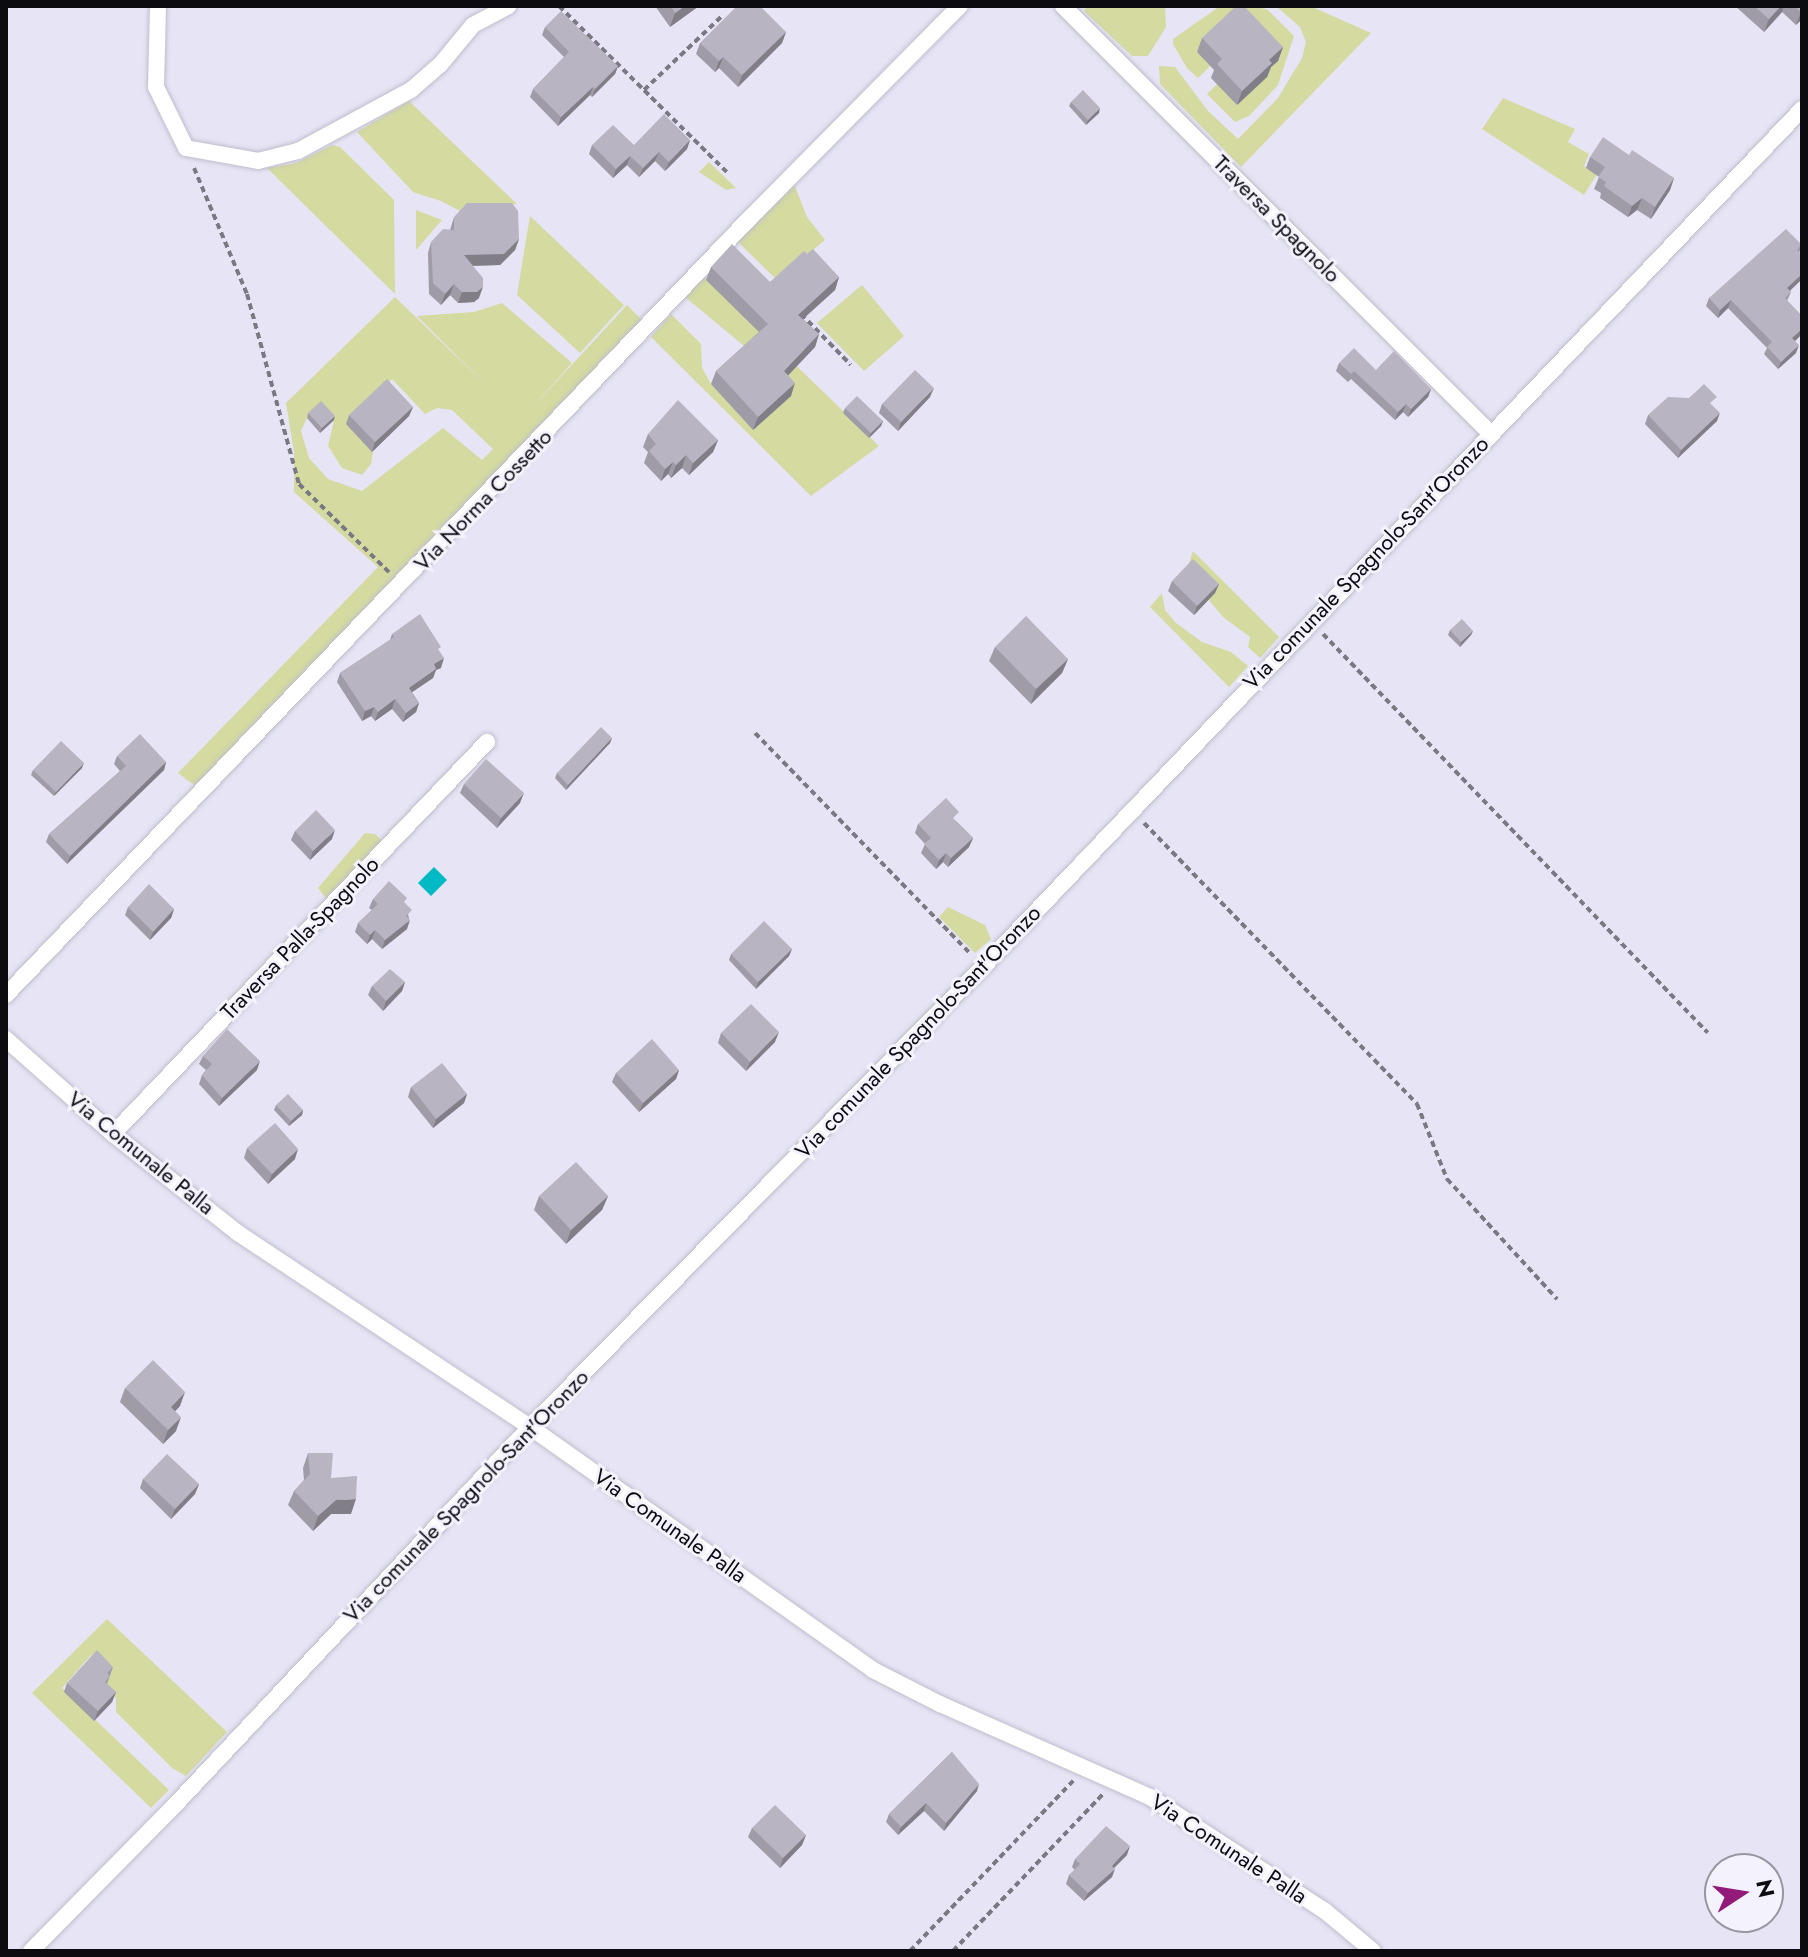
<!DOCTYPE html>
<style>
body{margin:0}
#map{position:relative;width:1808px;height:1957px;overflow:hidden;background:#e7e5f5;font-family:Jost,sans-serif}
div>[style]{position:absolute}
.green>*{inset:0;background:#d4daa0}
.water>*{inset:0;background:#02bac3}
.path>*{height:4px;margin-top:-2px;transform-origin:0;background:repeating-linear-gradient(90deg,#7a7983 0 6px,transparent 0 10px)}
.roads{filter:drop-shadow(0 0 2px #bfbdcc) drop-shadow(0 0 2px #bfbdcc)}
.minor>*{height:16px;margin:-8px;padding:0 8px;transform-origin:8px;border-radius:8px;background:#fff}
.wall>*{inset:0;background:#9f9ba7}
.shaded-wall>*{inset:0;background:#827e88}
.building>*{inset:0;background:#b9b4c2}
span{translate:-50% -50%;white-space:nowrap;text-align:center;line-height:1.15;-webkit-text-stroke:6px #f4f3fd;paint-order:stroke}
.street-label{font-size:22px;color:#0c0b10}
.frame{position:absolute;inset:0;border:8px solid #0c0b10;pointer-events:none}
.north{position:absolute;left:1704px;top:1853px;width:80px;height:80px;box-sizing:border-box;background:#f4f3fd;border:2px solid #97969e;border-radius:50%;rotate:78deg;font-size:22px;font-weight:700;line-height:32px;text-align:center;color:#0c0b10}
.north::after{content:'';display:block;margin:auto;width:28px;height:36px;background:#921b79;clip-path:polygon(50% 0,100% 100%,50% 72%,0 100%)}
</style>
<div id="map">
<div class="green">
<div style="clip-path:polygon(1087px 6px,1165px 6px,1166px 27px,1148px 56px,1132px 56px,1084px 11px)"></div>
<div style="clip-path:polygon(1220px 6px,1255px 6px,1268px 10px,1294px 36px,1278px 85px,1249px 116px,1235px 122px,1207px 94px,1217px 84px,1264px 74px,1277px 61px,1197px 51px,1210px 66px,1198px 78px,1187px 68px,1173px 44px,1173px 39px)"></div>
<div style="clip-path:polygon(1276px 6px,1310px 6px,1371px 33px,1241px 167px,1160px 84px,1159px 66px,1175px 67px,1208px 111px,1238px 139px,1278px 98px,1302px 58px,1306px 42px,1300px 27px)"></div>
<div style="clip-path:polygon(1503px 98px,1575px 129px,1568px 142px,1589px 154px,1584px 166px,1597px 174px,1584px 195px,1482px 129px)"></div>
<div style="clip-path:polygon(409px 101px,517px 204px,460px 211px,441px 201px,413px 192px,357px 132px)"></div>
<div style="clip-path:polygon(332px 145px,340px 147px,394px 200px,395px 294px,267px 168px,296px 163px)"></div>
<div style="clip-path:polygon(709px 162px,736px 188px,726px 190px,699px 172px)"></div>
<div style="clip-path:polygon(794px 184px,807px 217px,825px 240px,777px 280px,738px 242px)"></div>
<div style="clip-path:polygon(416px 210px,442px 220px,416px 250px)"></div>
<div style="clip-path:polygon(530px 216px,624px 305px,580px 353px,517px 295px)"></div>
<div style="clip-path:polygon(704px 276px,879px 446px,811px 496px,651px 337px,671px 314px,701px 344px,702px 368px,711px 384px,749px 350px,685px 297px)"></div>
<div style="clip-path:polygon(862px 285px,904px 336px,864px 371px,817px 323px)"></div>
<div style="clip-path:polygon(evenodd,395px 297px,486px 385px,417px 316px,474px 312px,502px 303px,572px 363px,530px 410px,627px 305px,644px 322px,198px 788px,178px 773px,378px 567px,294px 492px,294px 452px,286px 403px,395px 297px,392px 379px,425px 414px,437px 408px,452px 410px,493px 449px,482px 460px,443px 428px,362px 491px,328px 479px,309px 458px,301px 431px,307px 418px,319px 406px,334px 421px,328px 446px,342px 468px,362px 475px,371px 464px,383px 389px,392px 379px)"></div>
<div style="clip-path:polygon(1193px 551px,1279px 637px,1260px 658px,1248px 647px,1250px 637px,1223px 617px,1208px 599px,1188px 566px)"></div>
<div style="clip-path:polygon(1162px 593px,1165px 610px,1176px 623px,1202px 642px,1231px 652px,1248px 666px,1229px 687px,1150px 607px)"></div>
<div style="clip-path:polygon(365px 833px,375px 834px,384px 843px,328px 901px,318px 888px)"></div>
<div style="clip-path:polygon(948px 907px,985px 925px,991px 939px,975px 953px,939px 917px)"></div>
<div style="clip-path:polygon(107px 1619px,227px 1732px,186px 1776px,172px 1768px,116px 1712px,116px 1698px,101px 1683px,91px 1655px,62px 1688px,169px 1790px,151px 1808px,32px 1693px)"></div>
</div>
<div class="water">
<div style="clip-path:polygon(434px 867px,447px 880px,431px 896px,418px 883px)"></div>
</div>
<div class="path">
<div style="left:559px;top:6px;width:239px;rotate:44.7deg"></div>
<div style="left:644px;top:90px;width:109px;rotate:-43.5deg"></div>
<div style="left:194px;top:168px;width:137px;rotate:67.2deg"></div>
<div style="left:247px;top:294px;width:197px;rotate:74.7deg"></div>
<div style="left:299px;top:484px;width:126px;rotate:44.4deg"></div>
<div style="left:801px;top:314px;width:71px;rotate:45.6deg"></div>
<div style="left:1323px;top:634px;width:554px;rotate:46.02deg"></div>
<div style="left:755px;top:733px;width:308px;rotate:45.7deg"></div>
<div style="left:1144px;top:823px;width:392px;rotate:45.8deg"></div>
<div style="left:1417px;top:1104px;width:81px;rotate:68.2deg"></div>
<div style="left:1447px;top:1179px;width:163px;rotate:47.5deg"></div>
<div style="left:910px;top:1951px;width:236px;rotate:-46.2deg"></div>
<div style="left:953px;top:1951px;width:217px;rotate:-46.3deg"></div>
</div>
<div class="roads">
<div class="minor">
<div style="left:158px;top:6px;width:81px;rotate:91.4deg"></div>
<div style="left:156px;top:87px;width:68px;rotate:63.8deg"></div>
<div style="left:186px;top:148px;width:73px;rotate:10.2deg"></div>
<div style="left:258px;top:161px;width:41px;rotate:-14deg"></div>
<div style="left:298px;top:151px;width:128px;rotate:-28.4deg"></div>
<div style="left:411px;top:90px;width:38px;rotate:-41deg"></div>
<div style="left:440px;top:65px;width:52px;rotate:-50.5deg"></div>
<div style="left:473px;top:25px;width:40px;rotate:-28deg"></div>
<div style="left:1063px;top:6px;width:604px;rotate:45deg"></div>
<div style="left:6px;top:995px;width:1073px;rotate:-46.25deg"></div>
<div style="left:748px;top:220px;width:301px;rotate:-45.3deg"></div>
<div style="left:6px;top:1039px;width:143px;rotate:41.6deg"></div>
<div style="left:113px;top:1134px;width:159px;rotate:38.4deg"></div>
<div style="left:238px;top:1233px;width:351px;rotate:33.6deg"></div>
<div style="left:530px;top:1427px;width:420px;rotate:35.3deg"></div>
<div style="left:873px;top:1670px;width:75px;rotate:26.9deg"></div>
<div style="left:940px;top:1704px;width:230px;rotate:23.9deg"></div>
<div style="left:1150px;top:1797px;width:209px;rotate:33.1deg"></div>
<div style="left:1325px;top:1911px;width:62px;rotate:39.8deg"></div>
<div style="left:113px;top:1134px;width:542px;rotate:-46.35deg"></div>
<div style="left:31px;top:1951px;width:206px;rotate:-45.4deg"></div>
<div style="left:176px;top:1804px;width:517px;rotate:-46.8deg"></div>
<div style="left:530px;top:1427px;width:646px;rotate:-45.44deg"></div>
<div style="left:983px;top:967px;width:1186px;rotate:-46.33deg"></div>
</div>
</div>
<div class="wall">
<div style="clip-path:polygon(655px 6px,699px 6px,670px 27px)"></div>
<div style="clip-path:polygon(1735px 6px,1802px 6px,1802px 19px,1796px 25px,1782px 12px,1764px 32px)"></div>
<div style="clip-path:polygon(545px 27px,618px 66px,615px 74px,592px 97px,590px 95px,558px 126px,530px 97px,533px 89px,564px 57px,542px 35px)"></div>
<div style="clip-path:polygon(786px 32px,782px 43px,738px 87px,719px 68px,715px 72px,696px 54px,700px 43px)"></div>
<div style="clip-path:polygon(1202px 38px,1283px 47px,1278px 61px,1271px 67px,1267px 77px,1237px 105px,1211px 78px,1214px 70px,1197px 52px)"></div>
<div style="clip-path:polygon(1071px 102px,1099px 113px,1086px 125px,1069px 106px)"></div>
<div style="clip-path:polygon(690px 140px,687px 149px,665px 171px,655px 161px,639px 177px,627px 165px,613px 178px,589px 154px,592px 145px,634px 145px)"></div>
<div style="clip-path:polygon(1629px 155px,1674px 178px,1670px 190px,1651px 219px,1637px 210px,1628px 217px,1600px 198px,1601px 193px,1594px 189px,1599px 177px,1586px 168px,1590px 157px)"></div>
<div style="clip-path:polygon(454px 217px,519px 239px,515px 250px,500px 265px,473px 266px,479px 298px,474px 302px,458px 303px,450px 295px,441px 305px,429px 294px,428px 253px,431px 242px,450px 230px)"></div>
<div style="clip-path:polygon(1802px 245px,1799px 253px,1802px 256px,1802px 279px,1790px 291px,1791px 292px,1787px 301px,1802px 316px,1802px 334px,1795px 341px,1796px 353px,1778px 369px,1764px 354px,1767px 348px,1728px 308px,1718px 318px,1706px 306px,1709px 298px)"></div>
<div style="clip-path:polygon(807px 254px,839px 277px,835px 290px,803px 319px,819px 334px,815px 347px,788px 375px,791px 396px,753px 430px,711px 384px,716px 371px,759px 332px,706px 280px,711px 267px,770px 282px)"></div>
<div style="clip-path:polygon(1339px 363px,1376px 370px,1431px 389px,1428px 397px,1408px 417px,1403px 412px,1395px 420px,1351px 379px,1348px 382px,1336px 371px)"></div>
<div style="clip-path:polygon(930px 397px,898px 431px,879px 413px,882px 404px)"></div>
<div style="clip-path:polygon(1713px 406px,1717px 421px,1678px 458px,1645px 424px,1648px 415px)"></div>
<div style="clip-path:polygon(413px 407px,409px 416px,372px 452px,346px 424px,349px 415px)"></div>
<div style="clip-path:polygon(845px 408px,883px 421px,881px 426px,869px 438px,843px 413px)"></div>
<div style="clip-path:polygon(308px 413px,334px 420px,320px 433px,307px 418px)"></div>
<div style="clip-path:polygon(648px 434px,718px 440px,713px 452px,689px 475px,682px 468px,671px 478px,668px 474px,661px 481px,644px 463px,648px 452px,643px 447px)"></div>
<div style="clip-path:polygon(1172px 581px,1219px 584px,1215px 593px,1194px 615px,1168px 591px)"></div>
<div style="clip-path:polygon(1450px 630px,1473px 631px,1471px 635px,1460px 647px,1448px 635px)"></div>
<div style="clip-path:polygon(392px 634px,440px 652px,441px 668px,436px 670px,433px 678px,412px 692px,419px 703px,416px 712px,403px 722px,392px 709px,375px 721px,371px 716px,362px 721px,337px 682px,340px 673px,390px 640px)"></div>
<div style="clip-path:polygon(995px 647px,1068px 659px,1062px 673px,1031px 704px,989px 661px)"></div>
<div style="clip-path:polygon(612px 738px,610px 743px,566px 790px,555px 778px,557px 773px)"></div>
<div style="clip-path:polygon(117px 756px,166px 762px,164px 770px,67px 864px,46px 842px,49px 834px,120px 771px,114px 764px)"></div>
<div style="clip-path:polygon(82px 768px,54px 796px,31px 775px,33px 770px)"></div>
<div style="clip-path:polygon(464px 784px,520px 803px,497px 828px,460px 793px)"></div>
<div style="clip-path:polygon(956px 821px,973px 838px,969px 847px,948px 867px,943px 862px,936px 869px,921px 853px,925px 844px,915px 833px,918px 824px)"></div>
<div style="clip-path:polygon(295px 831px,332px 839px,310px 860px,291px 840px)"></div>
<div style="clip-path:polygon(373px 899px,405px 903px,409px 918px,407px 929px,382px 949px,372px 939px,367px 944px,355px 932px,358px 923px,372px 910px,369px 908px)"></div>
<div style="clip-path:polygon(128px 907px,174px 909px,171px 918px,150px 940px,125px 915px)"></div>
<div style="clip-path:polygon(792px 949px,789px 956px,756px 989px,729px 960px,731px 954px)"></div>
<div style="clip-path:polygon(405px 982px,402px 991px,383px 1011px,368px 995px,372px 986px)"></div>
<div style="clip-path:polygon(721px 1033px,775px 1042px,746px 1071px,718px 1043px)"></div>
<div style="clip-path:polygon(203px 1056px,257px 1070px,219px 1106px,199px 1084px,202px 1075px,206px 1070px,199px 1064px)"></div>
<div style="clip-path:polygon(679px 1070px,676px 1079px,639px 1112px,612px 1082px,616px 1073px)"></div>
<div style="clip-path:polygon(411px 1087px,467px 1094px,464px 1103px,433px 1128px,408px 1097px)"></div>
<div style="clip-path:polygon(276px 1105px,303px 1110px,302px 1115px,289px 1126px,274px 1110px)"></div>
<div style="clip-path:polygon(247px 1148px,295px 1159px,268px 1184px,244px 1158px)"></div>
<div style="clip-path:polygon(539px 1196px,608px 1196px,602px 1210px,566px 1244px,534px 1210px)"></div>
<div style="clip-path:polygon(125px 1388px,180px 1406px,175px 1411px,176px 1431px,163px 1444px,120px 1402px)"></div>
<div style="clip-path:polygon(308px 1453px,331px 1478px,351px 1514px,331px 1514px,313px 1531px,288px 1505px,294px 1491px,304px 1480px,303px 1468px)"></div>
<div style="clip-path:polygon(143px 1479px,199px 1484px,195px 1494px,171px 1519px,140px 1488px)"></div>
<div style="clip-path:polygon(113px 1667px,107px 1684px,116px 1692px,112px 1702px,94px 1721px,64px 1692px,67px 1683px)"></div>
<div style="clip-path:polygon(952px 1752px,977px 1791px,944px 1831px,924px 1811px,898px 1835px,886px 1822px,889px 1814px)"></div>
<div style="clip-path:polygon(752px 1828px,806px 1835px,802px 1845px,780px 1868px,748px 1837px)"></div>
<div style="clip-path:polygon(1127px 1855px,1114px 1868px,1112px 1877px,1084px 1901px,1066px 1884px,1069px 1875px,1075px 1870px,1072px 1867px,1075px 1859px)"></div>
</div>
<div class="shaded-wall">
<div style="clip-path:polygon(685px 6px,699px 6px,670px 27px,675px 13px)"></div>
<div style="clip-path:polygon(1781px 6px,1784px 6px,1782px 12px,1764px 32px,1769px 19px)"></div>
<div style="clip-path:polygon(1802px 11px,1802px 19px,1796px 25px,1801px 12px)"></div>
<div style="clip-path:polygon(786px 32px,782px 43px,738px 87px,742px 75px)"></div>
<div style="clip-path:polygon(1283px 47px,1278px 61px,1271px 67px,1267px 77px,1237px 105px,1242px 91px,1269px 60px)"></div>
<div style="clip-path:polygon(723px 57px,719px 68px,715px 72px,719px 61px)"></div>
<div style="clip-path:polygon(618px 66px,615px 74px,592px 97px,595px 89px)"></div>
<div style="clip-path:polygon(593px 87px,590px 95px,558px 126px,561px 117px)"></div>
<div style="clip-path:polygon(1100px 108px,1099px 113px,1086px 125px,1088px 120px)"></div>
<div style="clip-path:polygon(690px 140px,687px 149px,665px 171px,669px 162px)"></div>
<div style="clip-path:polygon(659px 152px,655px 161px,639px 177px,643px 168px)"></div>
<div style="clip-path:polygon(630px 156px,627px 165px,613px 178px,616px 169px)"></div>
<div style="clip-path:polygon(1674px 178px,1670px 190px,1651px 219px,1655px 207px)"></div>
<div style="clip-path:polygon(1642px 198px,1637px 210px,1628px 217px,1632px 206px)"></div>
<div style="clip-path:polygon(519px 239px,515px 250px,500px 265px,460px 266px,464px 255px)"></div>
<div style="clip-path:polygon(1802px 274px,1802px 279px,1784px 296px,1787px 288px)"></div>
<div style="clip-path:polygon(839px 277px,835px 290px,794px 327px,798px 315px)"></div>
<div style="clip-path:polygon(454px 284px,450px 295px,441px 305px,445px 294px)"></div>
<div style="clip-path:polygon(483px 287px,479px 298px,474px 302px,458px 303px,462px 292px)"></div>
<div style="clip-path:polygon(1731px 300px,1728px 308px,1718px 318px,1720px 310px)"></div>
<div style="clip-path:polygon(1802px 329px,1802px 334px,1790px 346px,1792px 338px)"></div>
<div style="clip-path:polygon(819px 334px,815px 347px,780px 384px,784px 371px)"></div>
<div style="clip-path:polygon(1799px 345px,1796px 353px,1778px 369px,1781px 362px)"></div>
<div style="clip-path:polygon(795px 383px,791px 396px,753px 430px,758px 417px)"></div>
<div style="clip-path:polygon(934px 388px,930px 397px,898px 431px,901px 422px)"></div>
<div style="clip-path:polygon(1431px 389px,1428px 397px,1408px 417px,1411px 409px)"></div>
<div style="clip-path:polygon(1406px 404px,1403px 412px,1395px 420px,1398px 412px)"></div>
<div style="clip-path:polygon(413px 407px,409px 416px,372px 452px,375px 442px)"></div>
<div style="clip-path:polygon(1720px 413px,1717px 421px,1678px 458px,1681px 450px)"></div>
<div style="clip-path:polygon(335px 416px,334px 420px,320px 433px,322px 428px)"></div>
<div style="clip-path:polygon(883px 421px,881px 426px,869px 438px,871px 433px)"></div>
<div style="clip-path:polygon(718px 440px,713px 452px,689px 475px,693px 463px)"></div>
<div style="clip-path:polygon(686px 455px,682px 468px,671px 478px,676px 465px)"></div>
<div style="clip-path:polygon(673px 462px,668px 474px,661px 481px,665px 469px)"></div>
<div style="clip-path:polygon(1219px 584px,1215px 593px,1194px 615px,1197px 606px)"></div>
<div style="clip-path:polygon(1473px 631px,1471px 635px,1460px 647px,1461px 642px)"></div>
<div style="clip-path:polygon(444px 658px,441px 668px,436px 670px,433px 678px,405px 697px,409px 688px,434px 664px)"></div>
<div style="clip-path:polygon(1068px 659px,1062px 673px,1031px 704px,1036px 689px)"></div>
<div style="clip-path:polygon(395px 699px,392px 709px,375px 721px,378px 712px)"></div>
<div style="clip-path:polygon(419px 703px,416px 712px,403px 722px,406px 713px)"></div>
<div style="clip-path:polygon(374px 707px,371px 716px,362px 721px,365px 711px)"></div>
<div style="clip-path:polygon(612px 738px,610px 743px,566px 790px,568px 785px)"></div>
<div style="clip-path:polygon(166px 762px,164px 770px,67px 864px,70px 856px)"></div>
<div style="clip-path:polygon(84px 763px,82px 768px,54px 796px,56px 792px)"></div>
<div style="clip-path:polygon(524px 793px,520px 803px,497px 828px,501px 818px)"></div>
<div style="clip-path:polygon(335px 830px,332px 839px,310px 860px,313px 851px)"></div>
<div style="clip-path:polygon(973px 838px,969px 847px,948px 867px,951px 858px)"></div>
<div style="clip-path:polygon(946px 853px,943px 862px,936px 869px,939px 860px)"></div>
<div style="clip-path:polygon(174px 909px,171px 918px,150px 940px,153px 932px)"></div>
<div style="clip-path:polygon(410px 920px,407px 929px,382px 949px,385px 940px)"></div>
<div style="clip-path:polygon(375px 930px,372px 939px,367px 944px,370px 935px)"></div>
<div style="clip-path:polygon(792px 949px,789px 956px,756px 989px,758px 982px)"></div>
<div style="clip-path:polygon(405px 982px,402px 991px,383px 1011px,386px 1001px)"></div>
<div style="clip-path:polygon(779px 1032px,775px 1042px,746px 1071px,750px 1062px)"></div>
<div style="clip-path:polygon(260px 1061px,257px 1070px,219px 1106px,222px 1098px)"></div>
<div style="clip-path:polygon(679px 1070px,676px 1079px,639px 1112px,643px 1103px)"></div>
<div style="clip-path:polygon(467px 1094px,464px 1103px,433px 1128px,436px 1119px)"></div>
<div style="clip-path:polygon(303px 1110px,302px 1115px,289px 1126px,291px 1121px)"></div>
<div style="clip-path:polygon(298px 1149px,295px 1159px,268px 1184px,272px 1174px)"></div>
<div style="clip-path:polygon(608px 1196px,602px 1210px,566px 1244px,571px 1230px)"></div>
<div style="clip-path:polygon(185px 1392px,180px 1406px,166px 1421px,171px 1407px)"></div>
<div style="clip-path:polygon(181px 1417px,176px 1431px,163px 1444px,168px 1430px)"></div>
<div style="clip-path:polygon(199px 1484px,195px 1494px,171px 1519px,175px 1509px)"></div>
<div style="clip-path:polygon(356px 1499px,351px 1514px,331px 1514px,313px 1531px,318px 1516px,336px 1500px)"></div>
<div style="clip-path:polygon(116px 1692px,112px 1702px,94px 1721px,98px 1711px)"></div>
<div style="clip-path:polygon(979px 1784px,977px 1791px,944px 1831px,946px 1823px)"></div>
<div style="clip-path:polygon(926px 1803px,924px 1811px,898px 1835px,901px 1827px)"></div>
<div style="clip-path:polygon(806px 1835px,802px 1845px,780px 1868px,783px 1858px)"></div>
<div style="clip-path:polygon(1130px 1846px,1127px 1855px,1108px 1874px,1112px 1866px)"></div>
<div style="clip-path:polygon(1115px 1869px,1112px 1877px,1084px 1901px,1088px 1893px)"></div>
</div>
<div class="building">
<div style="clip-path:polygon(671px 6px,685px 6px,675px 13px)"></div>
<div style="clip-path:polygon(737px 6px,760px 6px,786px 32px,742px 75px,723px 57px,719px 61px,700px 43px)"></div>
<div style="clip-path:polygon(1236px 6px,1244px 6px,1283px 47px,1269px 60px,1272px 63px,1242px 91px,1217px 64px,1222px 59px,1202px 38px)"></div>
<div style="clip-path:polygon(1754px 6px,1781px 6px,1769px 19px)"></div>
<div style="clip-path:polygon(1794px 6px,1802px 6px,1802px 11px,1801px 12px)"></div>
<div style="clip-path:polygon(561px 11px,618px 66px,595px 89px,593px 87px,561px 117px,533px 89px,569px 52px,545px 27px)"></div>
<div style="clip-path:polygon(1083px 90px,1100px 108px,1088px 120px,1071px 102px)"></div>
<div style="clip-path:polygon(664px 114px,690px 140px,669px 162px,659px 152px,643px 168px,630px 156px,616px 169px,592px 145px,613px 125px,634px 145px)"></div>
<div style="clip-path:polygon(1603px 137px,1629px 155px,1632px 150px,1674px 178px,1655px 207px,1642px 198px,1632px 206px,1604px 186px,1606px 182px,1598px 177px,1605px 167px,1590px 157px)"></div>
<div style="clip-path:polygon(467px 203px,512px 203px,518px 211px,519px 239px,504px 254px,464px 255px,483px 278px,483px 287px,477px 292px,462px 292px,454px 284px,445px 294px,433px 283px,431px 242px,443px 229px,454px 230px,454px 217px)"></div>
<div style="clip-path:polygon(1786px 229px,1802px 245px,1797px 250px,1802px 256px,1802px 263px,1800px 265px,1802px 267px,1802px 274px,1787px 288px,1791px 292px,1785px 298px,1802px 316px,1802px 329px,1792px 338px,1799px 345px,1781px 362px,1767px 347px,1772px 342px,1731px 300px,1720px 310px,1709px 298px)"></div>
<div style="clip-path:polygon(732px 244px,770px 282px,804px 251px,807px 254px,813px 249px,839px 277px,798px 315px,819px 334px,784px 371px,795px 383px,758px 417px,716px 371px,768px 324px,711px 267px)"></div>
<div style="clip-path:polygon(1354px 348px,1376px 370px,1394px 351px,1431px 389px,1411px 409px,1406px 404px,1398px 412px,1354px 371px,1351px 374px,1339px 363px)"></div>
<div style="clip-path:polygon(915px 370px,934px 388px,901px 422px,882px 404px)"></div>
<div style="clip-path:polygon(387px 379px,413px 407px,375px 442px,349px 415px)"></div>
<div style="clip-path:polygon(1704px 384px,1717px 397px,1710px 403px,1720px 413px,1681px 450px,1648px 415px,1668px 397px,1689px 398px)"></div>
<div style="clip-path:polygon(857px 396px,883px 421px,871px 433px,845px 408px)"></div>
<div style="clip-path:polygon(678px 400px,718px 440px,693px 463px,686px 455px,676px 465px,673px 462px,665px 469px,649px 451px,656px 444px,648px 434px)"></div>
<div style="clip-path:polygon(321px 401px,335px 416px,322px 428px,308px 413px)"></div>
<div style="clip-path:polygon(1193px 559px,1219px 584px,1197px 606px,1172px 581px)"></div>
<div style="clip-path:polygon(420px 614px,441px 647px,438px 649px,444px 658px,434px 664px,436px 669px,409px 688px,419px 703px,406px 713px,395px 699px,378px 712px,374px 707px,365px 711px,340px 673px,394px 637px,392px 634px)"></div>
<div style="clip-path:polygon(1026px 616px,1068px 659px,1036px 689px,995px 647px)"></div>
<div style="clip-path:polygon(1462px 619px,1473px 631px,1461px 642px,1450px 630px)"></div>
<div style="clip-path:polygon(601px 727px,612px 738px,568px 785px,557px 773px)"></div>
<div style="clip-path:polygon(140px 734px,166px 762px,70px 856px,49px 834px,126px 766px,117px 756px)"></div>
<div style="clip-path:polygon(61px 741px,84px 763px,56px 792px,33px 770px)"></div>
<div style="clip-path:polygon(486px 759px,524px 793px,501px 818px,464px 784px)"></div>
<div style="clip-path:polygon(946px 798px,959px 812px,953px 818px,973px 838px,951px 858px,946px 853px,939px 860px,924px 844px,931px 838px,918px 824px)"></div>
<div style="clip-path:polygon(316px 810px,335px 830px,313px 851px,295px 831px)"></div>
<div style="clip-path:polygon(389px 881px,407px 898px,404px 902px,412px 910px,406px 916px,410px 920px,385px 940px,375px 930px,370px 935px,358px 923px,378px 904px,373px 899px)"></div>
<div style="clip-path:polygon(149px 884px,174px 909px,153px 932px,128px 907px)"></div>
<div style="clip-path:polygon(764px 921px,792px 949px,758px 982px,731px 954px)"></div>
<div style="clip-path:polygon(390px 969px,405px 982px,386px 1001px,372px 986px)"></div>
<div style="clip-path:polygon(751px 1004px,779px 1032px,750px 1062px,721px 1033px)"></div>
<div style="clip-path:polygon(227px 1029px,260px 1061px,222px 1098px,202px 1075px,212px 1064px,203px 1056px)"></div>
<div style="clip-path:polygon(652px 1039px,679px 1070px,643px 1103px,616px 1073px)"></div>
<div style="clip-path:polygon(442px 1063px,467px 1094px,436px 1119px,411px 1087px)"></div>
<div style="clip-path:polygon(288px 1094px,303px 1110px,291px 1121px,276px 1105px)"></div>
<div style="clip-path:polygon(275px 1123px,298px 1149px,272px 1174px,247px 1148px)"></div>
<div style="clip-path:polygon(576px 1162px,608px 1196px,571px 1230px,539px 1196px)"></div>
<div style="clip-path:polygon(153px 1360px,185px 1392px,171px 1407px,181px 1417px,168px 1430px,125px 1388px)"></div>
<div style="clip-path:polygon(308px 1453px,333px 1453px,331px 1478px,357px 1476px,356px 1499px,336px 1500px,318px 1516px,294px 1491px,310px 1474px)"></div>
<div style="clip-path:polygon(167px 1454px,199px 1484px,175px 1509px,143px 1479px)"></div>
<div style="clip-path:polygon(97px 1650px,113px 1667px,107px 1673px,110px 1676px,105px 1682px,116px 1692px,98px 1711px,67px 1683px)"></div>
<div style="clip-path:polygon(952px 1752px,979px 1784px,946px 1823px,926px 1803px,901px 1827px,889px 1814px)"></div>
<div style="clip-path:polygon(775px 1805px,806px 1835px,783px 1858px,752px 1828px)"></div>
<div style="clip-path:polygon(1106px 1826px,1130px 1846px,1112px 1866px,1115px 1869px,1088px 1893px,1069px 1875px,1080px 1864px,1075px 1859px)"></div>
</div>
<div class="street-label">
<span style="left:1277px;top:219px;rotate:45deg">Traversa Spagnolo</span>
<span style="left:483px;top:500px;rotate:-46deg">Via Norma Cossetto</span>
<span style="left:1366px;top:563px;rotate:-46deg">Via comunale Spagnolo-Sant'Oronzo</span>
<span style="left:300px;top:938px;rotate:-46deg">Traversa Palla-Spagnolo</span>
<span style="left:918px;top:1032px;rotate:-46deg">Via comunale Spagnolo-Sant'Oronzo</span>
<span style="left:141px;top:1153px;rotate:39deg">Via Comunale Palla</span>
<span style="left:466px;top:1496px;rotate:-46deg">Via comunale Spagnolo-Sant'Oronzo</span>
<span style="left:670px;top:1526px;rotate:35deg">Via Comunale Palla</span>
<span style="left:1229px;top:1849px;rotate:33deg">Via Comunale Palla</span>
</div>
<div class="frame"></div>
<div class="north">N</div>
</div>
